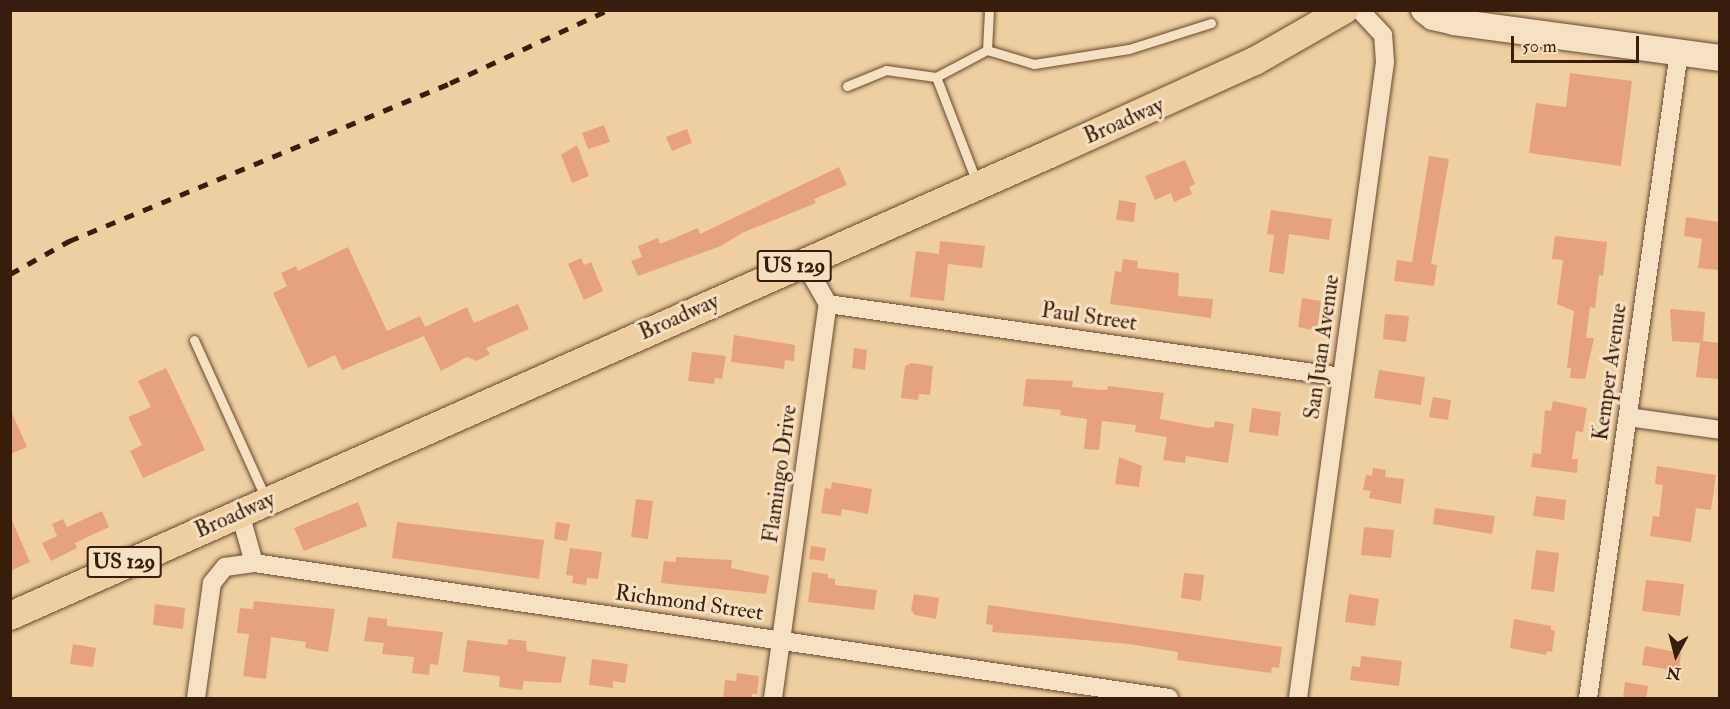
<!DOCTYPE html>
<style>
body{margin:0}
#map{position:relative;width:1730px;height:709px;overflow:hidden;background:#efcfa1;font-family:"IM FELL Double Pica",serif}
div>[style]{position:absolute}
.building>*{inset:0;background:#e6a27d}
.roads{filter:drop-shadow(0 0 2px #664931) drop-shadow(0 0 2px #664931)}
.lane>*{height:9px;margin:-4.5px;padding:0 4.5px;transform-origin:4.5px;border-radius:4.5px;background:#f5e0c2}
.street>*{height:18px;margin:-9px;padding:0 9px;transform-origin:9px;border-radius:9px;background:#f5e0c2}
.secondary>*{height:26px;margin:-13px;padding:0 13px;transform-origin:13px;border-radius:13px;background:#f5e0c2}
.primary>*{height:28px;margin:-14px;padding:0 14px;transform-origin:14px;border-radius:14px;background:#efcfa1}
.rail>*{height:4.5px;margin-top:-2.25px;transform-origin:0;background:repeating-linear-gradient(90deg,#381c0c 0 10px,transparent 0 20px)}
span{translate:-50% -50%;white-space:nowrap;text-align:center;line-height:1.15;-webkit-text-stroke:6px #f5e0c2;paint-order:stroke}
.shield-label span{padding:2px 4px;background:#f5e0c2;border:2px solid;border-radius:4px;-webkit-text-stroke-width:0}
.shield-label{font-size:21px;color:#381c0c;font-weight:700}
.street-label{font-size:22px;color:#381c0c}
.frame{position:absolute;inset:0;border:12px solid #381c0c;pointer-events:none}
.north{position:absolute;left:1646px;top:625px;width:60px;height:60px;-webkit-text-stroke:4px #f5e0c2;paint-order:stroke;rotate:187deg;font-size:16px;font-weight:700;line-height:24px;text-align:center;color:#381c0c}
.north::after{content:'';display:block;margin:auto;width:21px;height:27px;background:#381c0c;clip-path:polygon(50% 0,100% 100%,50% 72%,0 100%)}
.scale{position:absolute;left:1511px;top:36px;width:128px;height:27px;box-sizing:border-box;border:3px solid #381c0c;border-top:0;padding-left:8px;font-size:18px;line-height:21px;white-space:nowrap;color:#381c0c;-webkit-text-stroke:4px #f5e0c2;paint-order:stroke}
</style>
<div id="map">
<div class="building">
<div style="clip-path:polygon(1570px 73px,1632px 81px,1621px 166px,1529px 153px,1536px 103px,1566px 107px)"></div>
<div style="clip-path:polygon(604px 125px,610px 142px,588px 149px,582px 133px)"></div>
<div style="clip-path:polygon(687px 129px,692px 143px,672px 151px,666px 137px)"></div>
<div style="clip-path:polygon(577px 145px,589px 176px,572px 183px,561px 155px)"></div>
<div style="clip-path:polygon(1429px 156px,1449px 159px,1431px 264px,1437px 265px,1434px 286px,1394px 281px,1397px 260px,1412px 262px)"></div>
<div style="clip-path:polygon(1185px 160px,1195px 184px,1189px 187px,1192px 194px,1174px 202px,1171px 193px,1155px 200px,1145px 176px)"></div>
<div style="clip-path:polygon(839px 167px,847px 185px,814px 199px,816px 203px,742px 233px,721px 246px,638px 276px,631px 261px,642px 257px,638px 246px,658px 238px,660px 244px,698px 228px,700px 234px)"></div>
<div style="clip-path:polygon(1119px 200px,1136px 203px,1134px 222px,1116px 220px)"></div>
<div style="clip-path:polygon(1271px 210px,1332px 219px,1329px 240px,1289px 234px,1284px 274px,1269px 272px,1274px 235px,1267px 234px)"></div>
<div style="clip-path:polygon(1686px 217px,1719px 222px,1719px 270px,1698px 268px,1702px 239px,1684px 236px)"></div>
<div style="clip-path:polygon(1555px 236px,1607px 242px,1603px 276px,1599px 275px,1595px 308px,1590px 307px,1586px 338px,1594px 338px,1585px 379px,1570px 378px,1571px 368px,1567px 368px,1574px 311px,1557px 304px,1563px 260px,1552px 259px)"></div>
<div style="clip-path:polygon(940px 241px,985px 246px,982px 268px,948px 264px,944px 301px,910px 297px,916px 251px,939px 254px)"></div>
<div style="clip-path:polygon(348px 247px,387px 331px,420px 316px,425px 327px,467px 307px,474px 323px,518px 304px,529px 329px,486px 348px,490px 354px,477px 361px,467px 357px,441px 371px,424px 336px,342px 370px,335px 355px,308px 368px,273px 293px,287px 286px,281px 273px,296px 266px,298px 271px)"></div>
<div style="clip-path:polygon(581px 258px,584px 265px,591px 262px,603px 291px,584px 300px,568px 264px)"></div>
<div style="clip-path:polygon(1123px 259px,1138px 261px,1137px 268px,1179px 273px,1178px 296px,1213px 299px,1211px 318px,1110px 304px,1115px 271px,1121px 272px)"></div>
<div style="clip-path:polygon(1302px 298px,1321px 301px,1317px 331px,1298px 327px)"></div>
<div style="clip-path:polygon(1670px 309px,1705px 312px,1703px 341px,1719px 343px,1719px 379px,1696px 377px,1700px 343px,1672px 341px)"></div>
<div style="clip-path:polygon(1385px 314px,1409px 316px,1406px 342px,1383px 339px)"></div>
<div style="clip-path:polygon(734px 335px,795px 345px,794px 361px,785px 360px,784px 369px,731px 362px)"></div>
<div style="clip-path:polygon(854px 348px,867px 350px,865px 370px,852px 368px)"></div>
<div style="clip-path:polygon(692px 352px,726px 356px,722px 379px,715px 378px,714px 384px,688px 381px)"></div>
<div style="clip-path:polygon(911px 363px,933px 366px,930px 395px,919px 394px,918px 400px,901px 398px,905px 366px)"></div>
<div style="clip-path:polygon(166px 368px,205px 450px,143px 478px,130px 451px,142px 445px,128px 417px,151px 407px,138px 381px)"></div>
<div style="clip-path:polygon(1379px 370px,1425px 377px,1421px 405px,1374px 398px)"></div>
<div style="clip-path:polygon(1026px 379px,1073px 381px,1072px 387px,1101px 390px,1107px 390px,1108px 386px,1164px 393px,1160px 419px,1208px 428px,1214px 427px,1215px 421px,1234px 424px,1228px 463px,1186px 456px,1185px 463px,1163px 460px,1167px 437px,1135px 432px,1136px 425px,1102px 421px,1099px 450px,1084px 449px,1087px 419px,1060px 415px,1061px 410px,1023px 406px)"></div>
<div style="clip-path:polygon(1433px 397px,1451px 400px,1448px 420px,1429px 417px)"></div>
<div style="clip-path:polygon(1553px 401px,1587px 408px,1583px 432px,1576px 431px,1572px 459px,1578px 459px,1577px 473px,1531px 467px,1533px 453px,1541px 454px,1545px 410px,1551px 411px)"></div>
<div style="clip-path:polygon(1252px 408px,1281px 412px,1278px 436px,1249px 432px)"></div>
<div style="clip-path:polygon(10px 409px,27px 447px,10px 454px)"></div>
<div style="clip-path:polygon(1119px 457px,1142px 466px,1139px 487px,1115px 484px)"></div>
<div style="clip-path:polygon(1657px 466px,1716px 475px,1711px 510px,1696px 508px,1691px 542px,1650px 536px,1653px 516px,1659px 517px,1663px 485px,1655px 484px)"></div>
<div style="clip-path:polygon(1373px 468px,1386px 470px,1385px 477px,1404px 479px,1401px 504px,1369px 498px,1371px 491px,1363px 490px,1366px 475px,1372px 476px)"></div>
<div style="clip-path:polygon(832px 482px,872px 489px,868px 514px,842px 509px,841px 516px,821px 513px,825px 488px,831px 489px)"></div>
<div style="clip-path:polygon(1536px 496px,1566px 500px,1564px 520px,1533px 516px)"></div>
<div style="clip-path:polygon(636px 499px,653px 501px,648px 539px,631px 537px)"></div>
<div style="clip-path:polygon(358px 502px,367px 526px,304px 551px,294px 528px)"></div>
<div style="clip-path:polygon(1435px 508px,1495px 516px,1492px 534px,1433px 524px)"></div>
<div style="clip-path:polygon(102px 511px,109px 527px,75px 543px,77px 548px,51px 561px,42px 543px,57px 536px,52px 524px,63px 519px,67px 527px)"></div>
<div style="clip-path:polygon(10px 516px,30px 562px,10px 571px)"></div>
<div style="clip-path:polygon(397px 522px,544px 540px,539px 579px,392px 558px)"></div>
<div style="clip-path:polygon(556px 522px,570px 524px,567px 541px,554px 539px)"></div>
<div style="clip-path:polygon(1364px 527px,1394px 530px,1391px 558px,1361px 555px)"></div>
<div style="clip-path:polygon(811px 546px,826px 548px,824px 561px,809px 559px)"></div>
<div style="clip-path:polygon(570px 548px,602px 552px,598px 579px,587px 578px,586px 585px,572px 583px,573px 576px,566px 575px)"></div>
<div style="clip-path:polygon(1536px 550px,1559px 553px,1554px 592px,1531px 589px)"></div>
<div style="clip-path:polygon(676px 557px,732px 560px,731px 568px,769px 576px,766px 594px,661px 583px,664px 561px,676px 562px)"></div>
<div style="clip-path:polygon(812px 572px,828px 574px,828px 578px,835px 579px,835px 585px,877px 590px,874px 610px,808px 602px)"></div>
<div style="clip-path:polygon(1184px 573px,1204px 575px,1201px 601px,1181px 598px)"></div>
<div style="clip-path:polygon(1646px 580px,1684px 584px,1680px 616px,1642px 611px)"></div>
<div style="clip-path:polygon(914px 594px,939px 598px,936px 619px,915px 615px,911px 610px)"></div>
<div style="clip-path:polygon(1349px 594px,1379px 599px,1375px 626px,1345px 622px)"></div>
<div style="clip-path:polygon(254px 601px,335px 609px,328px 652px,305px 648px,306px 642px,271px 637px,266px 679px,243px 676px,249px 634px,237px 633px,240px 608px,253px 609px)"></div>
<div style="clip-path:polygon(155px 604px,185px 608px,183px 629px,153px 625px)"></div>
<div style="clip-path:polygon(988px 605px,1282px 647px,1279px 668px,1272px 667px,1271px 673px,1177px 660px,1178px 652px,1129px 644px,992px 632px,993px 625px,986px 624px)"></div>
<div style="clip-path:polygon(368px 617px,387px 619px,387px 626px,443px 632px,438px 665px,430px 664px,429px 675px,412px 673px,414px 657px,382px 654px,384px 643px,364px 641px)"></div>
<div style="clip-path:polygon(1514px 619px,1551px 626px,1551px 630px,1555px 631px,1552px 652px,1547px 651px,1546px 655px,1510px 648px)"></div>
<div style="clip-path:polygon(508px 639px,526px 641px,527px 651px,566px 657px,561px 683px,524px 681px,522px 690px,499px 687px,500px 676px,463px 672px,467px 640px,507px 645px)"></div>
<div style="clip-path:polygon(73px 644px,96px 648px,93px 667px,70px 664px)"></div>
<div style="clip-path:polygon(1645px 646px,1681px 653px,1679px 671px,1642px 665px)"></div>
<div style="clip-path:polygon(1361px 656px,1402px 661px,1399px 686px,1350px 680px,1352px 666px,1360px 667px)"></div>
<div style="clip-path:polygon(592px 659px,628px 664px,625px 683px,613px 681px,613px 688px,589px 685px)"></div>
<div style="clip-path:polygon(737px 673px,759px 676px,757px 694px,752px 694px,752px 699px,723px 699px,725px 680px,736px 681px)"></div>
<div style="clip-path:polygon(1625px 682px,1648px 686px,1646px 699px,1623px 699px)"></div>
</div>
<div class="roads">
<div class="lane">
<div style="left:987px;top:50px;width:49px;rotate:16.6deg"></div>
<div style="left:1034px;top:64px;width:96px;rotate:-9deg"></div>
<div style="left:1129px;top:49px;width:86px;rotate:-17.6deg"></div>
<div style="left:847px;top:86px;width:42px;rotate:-22.3deg"></div>
<div style="left:886px;top:70px;width:50px;rotate:8deg"></div>
<div style="left:977px;top:183px;width:114px;rotate:-111.1deg"></div>
<div style="left:936px;top:77px;width:58px;rotate:-27.9deg"></div>
<div style="left:987px;top:50px;width:40px;rotate:-87.1deg"></div>
<div style="left:194px;top:340px;width:175px;rotate:65.6deg"></div>
</div>
<div class="street">
<div style="left:828px;top:304px;width:519px;rotate:8.08deg"></div>
<div style="left:1628px;top:417px;width:93px;rotate:8deg"></div>
<div style="left:240px;top:513px;width:52px;rotate:74.4deg"></div>
<div style="left:196px;top:698px;width:116px;rotate:-82.1deg"></div>
<div style="left:212px;top:583px;width:21px;rotate:-51deg"></div>
<div style="left:225px;top:567px;width:29px;rotate:-8deg"></div>
<div style="left:254px;top:563px;width:925px;rotate:8.39deg"></div>
<div style="left:773px;top:698px;width:398px;rotate:-82.1deg"></div>
<div style="left:828px;top:304px;width:48px;rotate:-119.7deg"></div>
<div style="left:1298px;top:698px;width:642px;rotate:-82.21deg"></div>
<div style="left:1385px;top:62px;width:27px;rotate:-94deg"></div>
<div style="left:1383px;top:35px;width:34px;rotate:-133deg"></div>
<div style="left:1588px;top:698px;width:652px;rotate:-81.98deg"></div>
</div>
<div class="secondary">
<div style="left:1424px;top:10px;width:11px;rotate:38deg"></div>
<div style="left:1433px;top:17px;width:22px;rotate:13deg"></div>
<div style="left:1454px;top:22px;width:268px;rotate:7.7deg"></div>
</div>
<div class="primary">
<div style="left:10px;top:616px;width:1140px;rotate:-23.96deg"></div>
<div style="left:1052px;top:153px;width:223px;rotate:-24.4deg"></div>
<div style="left:1255px;top:61px;width:103px;rotate:-29.8deg"></div>
</div>
</div>
<div class="rail">
<div style="left:10px;top:274px;width:68px;rotate:-29.2deg"></div>
<div style="left:69px;top:241px;width:412px;rotate:-22.5deg"></div>
<div style="left:450px;top:83px;width:174px;rotate:-24.8deg"></div>
</div>
<div class="shield-label">
<span style="left:794px;top:266px">US 129</span>
<span style="left:124px;top:562px">US 129</span>
</div>
<div class="street-label">
<span style="left:1124px;top:121px;rotate:-24deg">Broadway</span>
<span style="left:679px;top:317px;rotate:-24deg">Broadway</span>
<span style="left:1089px;top:317px;rotate:8deg">Paul Street</span>
<span style="left:1322px;top:347px;rotate:-82deg">San Juan Avenue</span>
<span style="left:1610px;top:372px;rotate:-82deg">Kemper Avenue</span>
<span style="left:780px;top:474px;rotate:-82deg">Flamingo Drive</span>
<span style="left:235px;top:515px;rotate:-24deg">Broadway</span>
<span style="left:689px;top:603px;rotate:8deg">Richmond Street</span>
</div>
<div class="frame"></div>
<div class="north">N</div>
<div class="scale">50 m</div>
</div>
